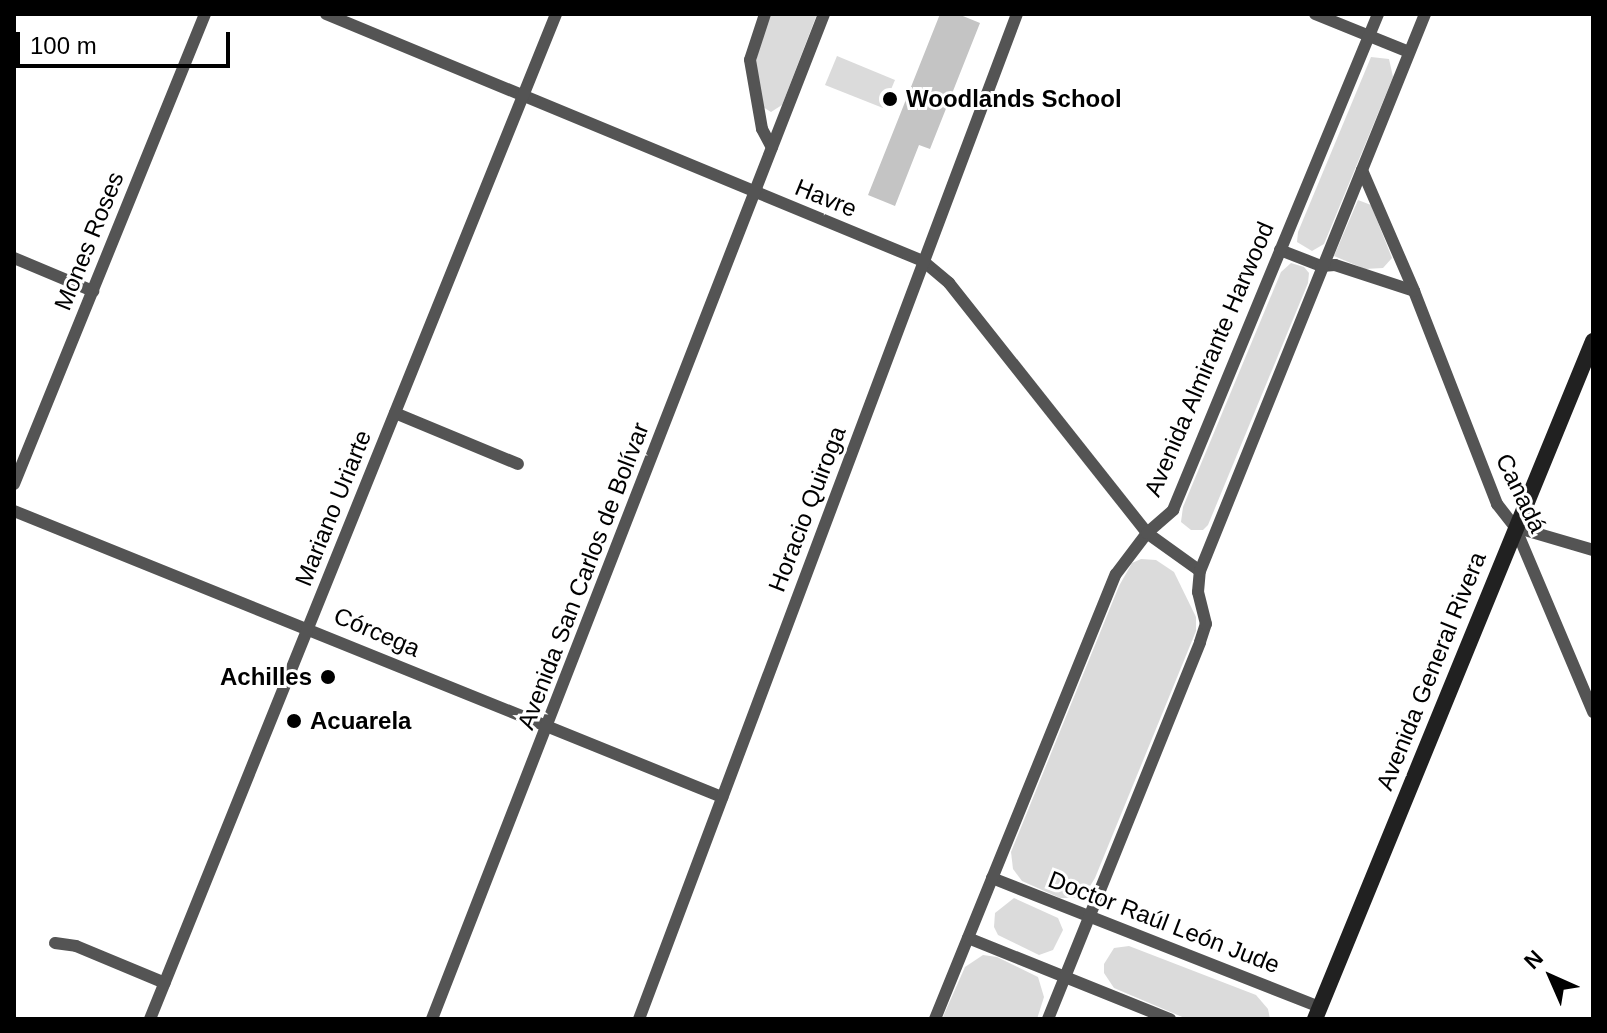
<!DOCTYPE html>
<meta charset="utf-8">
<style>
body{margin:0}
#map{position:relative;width:1607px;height:1033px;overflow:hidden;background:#fff;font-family:Arial,sans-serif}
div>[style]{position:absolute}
.green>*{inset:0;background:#dbdbdb}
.building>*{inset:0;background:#c4c4c4}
.street>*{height:12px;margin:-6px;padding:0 6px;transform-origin:6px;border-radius:6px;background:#545454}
.secondary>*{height:16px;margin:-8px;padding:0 8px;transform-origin:8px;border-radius:8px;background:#212121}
.dots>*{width:22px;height:22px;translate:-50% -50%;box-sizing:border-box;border:4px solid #fff;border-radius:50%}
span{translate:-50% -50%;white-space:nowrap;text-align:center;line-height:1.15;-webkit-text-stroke:6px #fff;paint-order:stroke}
.poi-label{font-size:24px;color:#000;font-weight:700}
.left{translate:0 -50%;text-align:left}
.right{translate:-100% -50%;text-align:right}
.street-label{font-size:24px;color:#000}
.frame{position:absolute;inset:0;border:16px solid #000;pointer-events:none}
.north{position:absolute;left:1511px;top:937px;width:80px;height:80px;-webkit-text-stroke:6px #fff;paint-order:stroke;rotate:315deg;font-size:22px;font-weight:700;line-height:32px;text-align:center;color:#000}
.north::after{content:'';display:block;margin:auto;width:28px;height:36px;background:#000;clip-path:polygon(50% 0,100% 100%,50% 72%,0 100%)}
.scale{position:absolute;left:16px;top:32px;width:214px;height:36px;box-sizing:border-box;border:4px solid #000;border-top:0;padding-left:10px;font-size:24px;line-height:28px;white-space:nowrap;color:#000;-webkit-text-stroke:6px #fff;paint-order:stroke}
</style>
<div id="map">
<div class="green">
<div style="clip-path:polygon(771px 14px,817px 14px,782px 105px,771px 112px,763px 107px,755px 67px,760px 41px)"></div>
<div style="clip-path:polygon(837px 56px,895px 80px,883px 108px,825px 85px)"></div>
<div style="clip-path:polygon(1371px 57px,1389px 59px,1393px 77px,1324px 244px,1312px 251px,1297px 242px,1298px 232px)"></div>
<div style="clip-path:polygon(1358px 200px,1371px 205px,1392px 258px,1383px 268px,1365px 269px,1334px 256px)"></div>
<div style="clip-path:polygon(1291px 263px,1304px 267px,1309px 273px,1308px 283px,1208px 525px,1203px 530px,1191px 530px,1181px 522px,1183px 507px,1281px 272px)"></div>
<div style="clip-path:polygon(1141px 559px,1156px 560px,1174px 572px,1196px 617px,1196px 631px,1095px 878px,1087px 891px,1076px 898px,1060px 898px,1022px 881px,1013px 869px,1011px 852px,1119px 586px,1132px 563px)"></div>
<div style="clip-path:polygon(1014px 898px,1058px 918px,1063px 930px,1053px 950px,1039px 955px,998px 935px,994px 927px,995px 913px)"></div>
<div style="clip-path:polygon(1129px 946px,1256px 995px,1268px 1009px,1270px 1019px,1187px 1019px,1114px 988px,1104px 973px,1104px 964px,1114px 948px)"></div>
<div style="clip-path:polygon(983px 955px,997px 957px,1038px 977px,1044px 997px,1037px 1019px,942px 1019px,965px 967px)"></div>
</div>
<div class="building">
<div style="clip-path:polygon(940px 14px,958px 14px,980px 23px,930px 149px,919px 145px,895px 206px,868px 195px)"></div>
</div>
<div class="street">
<div style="left:326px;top:14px;width:646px;rotate:22.48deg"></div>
<div style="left:923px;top:261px;width:34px;rotate:40deg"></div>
<div style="left:949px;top:283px;width:319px;rotate:51.6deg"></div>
<div style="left:1147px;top:533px;width:65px;rotate:35.6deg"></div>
<div style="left:765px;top:14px;width:48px;rotate:108.1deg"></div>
<div style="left:750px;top:60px;width:70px;rotate:80.1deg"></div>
<div style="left:762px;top:129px;width:21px;rotate:62deg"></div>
<div style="left:1315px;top:14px;width:101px;rotate:22deg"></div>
<div style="left:1362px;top:170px;width:132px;rotate:66.7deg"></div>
<div style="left:1414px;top:291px;width:229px;rotate:68.7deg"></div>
<div style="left:1497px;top:504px;width:29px;rotate:52deg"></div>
<div style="left:1515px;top:527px;width:201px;rotate:67.1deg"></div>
<div style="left:1280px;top:250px;width:44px;rotate:21.3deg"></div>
<div style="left:1321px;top:266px;width:14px;rotate:-4deg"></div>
<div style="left:1335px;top:265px;width:83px;rotate:18.2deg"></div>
<div style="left:14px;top:258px;width:86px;rotate:22.7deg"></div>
<div style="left:395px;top:413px;width:133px;rotate:22.5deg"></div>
<div style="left:14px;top:484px;width:507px;rotate:-67.88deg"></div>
<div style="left:14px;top:511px;width:764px;rotate:22deg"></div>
<div style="left:1515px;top:527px;width:81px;rotate:16.4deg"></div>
<div style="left:992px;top:878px;width:352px;rotate:21.5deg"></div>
<div style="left:968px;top:938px;width:218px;rotate:21.9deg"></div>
<div style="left:55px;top:943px;width:21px;rotate:8deg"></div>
<div style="left:76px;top:946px;width:96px;rotate:22.6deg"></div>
<div style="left:150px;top:1019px;width:1084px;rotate:-68deg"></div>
<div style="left:432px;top:1019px;width:1079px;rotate:-68.69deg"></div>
<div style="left:639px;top:1019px;width:1074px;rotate:-69.39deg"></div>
<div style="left:935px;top:1019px;width:480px;rotate:-67.9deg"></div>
<div style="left:1116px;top:574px;width:51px;rotate:-52.9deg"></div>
<div style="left:1147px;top:533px;width:35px;rotate:-41deg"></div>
<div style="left:1173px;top:510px;width:537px;rotate:-67.54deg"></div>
<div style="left:1048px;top:1019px;width:406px;rotate:-68deg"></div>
<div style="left:1200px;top:642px;width:19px;rotate:-72deg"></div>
<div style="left:1206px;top:624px;width:33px;rotate:-104deg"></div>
<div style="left:1198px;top:592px;width:21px;rotate:-85deg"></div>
<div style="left:1200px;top:571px;width:601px;rotate:-68deg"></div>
</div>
<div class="secondary">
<div style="left:1315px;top:1019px;width:733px;rotate:-67.7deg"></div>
</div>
<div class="dots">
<div style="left:890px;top:99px;background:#000"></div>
<div style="left:328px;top:677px;background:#000"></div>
<div style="left:294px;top:721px;background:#000"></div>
</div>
<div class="poi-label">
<span class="left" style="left:906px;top:99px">Woodlands School</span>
<span class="right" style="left:312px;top:677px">Achilles</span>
<span class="left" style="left:310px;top:721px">Acuarela</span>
</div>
<div class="street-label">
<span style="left:826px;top:198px;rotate:22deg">Havre</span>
<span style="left:89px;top:241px;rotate:-68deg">Mones Roses</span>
<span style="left:1209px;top:359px;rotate:-67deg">Avenida Almirante Harwood</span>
<span style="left:1521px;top:493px;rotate:64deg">Canadá</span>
<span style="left:333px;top:508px;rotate:-68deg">Mariano Uriarte</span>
<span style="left:807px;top:509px;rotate:-69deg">Horacio Quiroga</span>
<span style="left:583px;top:576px;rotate:-69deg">Avenida San Carlos de Bolívar</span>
<span style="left:377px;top:632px;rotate:23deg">Córcega</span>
<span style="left:1431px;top:671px;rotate:-68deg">Avenida General Rivera</span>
<span style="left:1164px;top:922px;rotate:21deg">Doctor Raúl León Jude</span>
</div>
<div class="frame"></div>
<div class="north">N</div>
<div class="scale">100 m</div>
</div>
